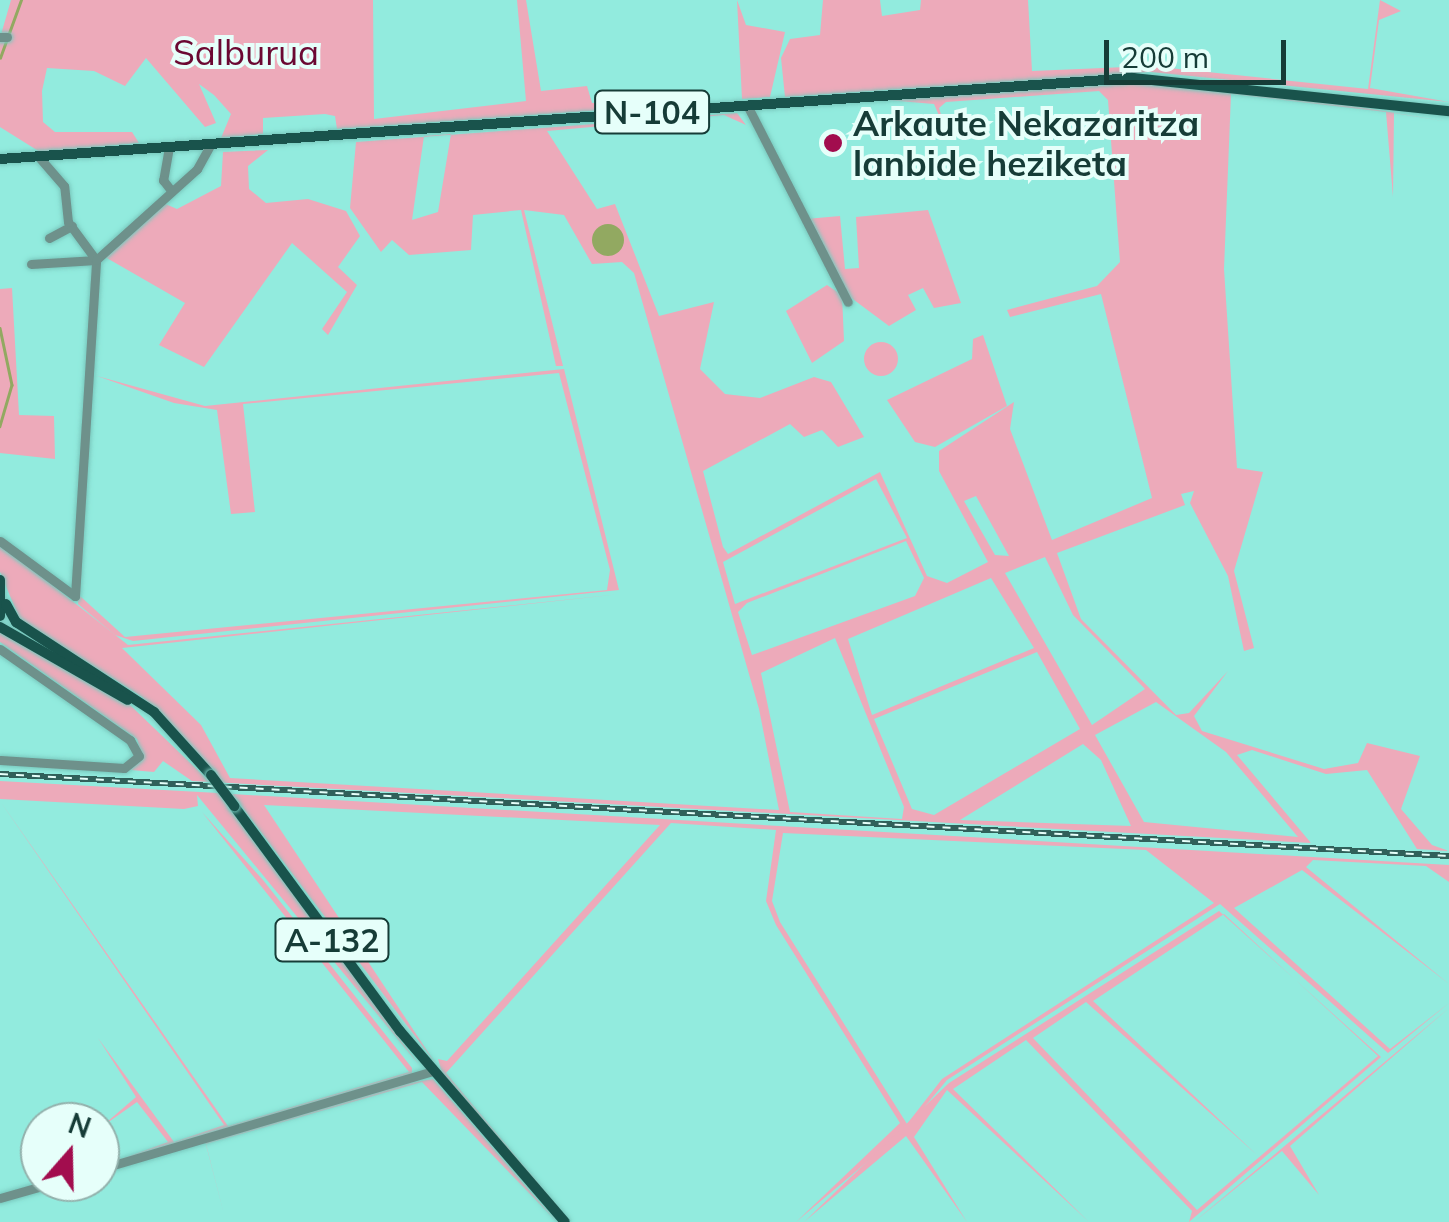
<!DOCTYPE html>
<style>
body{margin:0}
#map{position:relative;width:1449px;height:1222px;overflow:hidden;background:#92ebde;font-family:Mulish,sans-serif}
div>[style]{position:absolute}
.green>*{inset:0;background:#edaaba}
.round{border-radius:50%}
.water>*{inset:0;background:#92a961}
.stream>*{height:2.5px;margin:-1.25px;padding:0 1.25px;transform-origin:1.25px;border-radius:1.25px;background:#92a961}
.roads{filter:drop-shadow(0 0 2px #79c8bd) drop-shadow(0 0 2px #79c8bd)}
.minor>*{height:9px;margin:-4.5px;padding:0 4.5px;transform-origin:4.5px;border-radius:4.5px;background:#6e918b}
.major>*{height:10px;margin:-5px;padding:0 5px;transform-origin:5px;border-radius:5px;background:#19534c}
.rail>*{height:6px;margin-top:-3px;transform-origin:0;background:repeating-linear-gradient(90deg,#e6fffa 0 8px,#30605a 0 16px);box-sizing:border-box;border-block:2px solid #30605a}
.bridges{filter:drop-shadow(0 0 2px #79c8bd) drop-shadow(0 0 2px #79c8bd)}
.major-bridge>*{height:10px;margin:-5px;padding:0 5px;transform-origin:5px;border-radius:5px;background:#19534c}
.dots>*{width:28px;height:28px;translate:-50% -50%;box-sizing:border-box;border:5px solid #e6fffa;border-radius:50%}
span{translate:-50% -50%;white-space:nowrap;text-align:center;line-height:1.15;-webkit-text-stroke:8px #e6fffa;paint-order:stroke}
.shield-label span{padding:2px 8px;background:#e6fffa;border:2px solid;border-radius:8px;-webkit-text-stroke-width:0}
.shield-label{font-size:32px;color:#163c37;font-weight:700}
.park-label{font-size:35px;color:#6b0832}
.poi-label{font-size:35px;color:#163c37;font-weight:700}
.left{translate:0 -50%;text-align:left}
.north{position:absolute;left:20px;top:1102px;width:100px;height:100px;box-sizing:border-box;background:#e6fffa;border:2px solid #93b1ac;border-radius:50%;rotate:20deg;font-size:28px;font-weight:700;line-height:40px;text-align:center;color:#163c37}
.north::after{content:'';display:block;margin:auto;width:35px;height:45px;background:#a20d4e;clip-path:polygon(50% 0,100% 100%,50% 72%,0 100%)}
.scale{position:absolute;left:1104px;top:40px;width:182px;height:45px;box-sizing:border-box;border:5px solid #163c37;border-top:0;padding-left:12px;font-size:30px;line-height:35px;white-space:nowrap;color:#163c37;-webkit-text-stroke:8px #e6fffa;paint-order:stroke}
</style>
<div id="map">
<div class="green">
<div style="clip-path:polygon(11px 0,373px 0,374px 119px,526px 101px,517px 0,526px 0,541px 91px,587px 86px,592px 103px,687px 95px,687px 104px,337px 129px,335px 116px,325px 114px,263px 118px,263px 134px,221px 138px,231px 114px,214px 95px,199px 84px,216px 123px,205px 127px,146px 58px,125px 86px,94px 71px,47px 68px,42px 91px,43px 122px,55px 132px,132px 132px,139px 143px,40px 152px,0 127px,0 38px)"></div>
<div style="clip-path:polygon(737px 0,746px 25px,785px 32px,770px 97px,742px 99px)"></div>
<div style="clip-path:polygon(823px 0,880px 0,882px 16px,920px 10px,921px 0,1028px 0,1032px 71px,1150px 66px,1368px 89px,1380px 0,1401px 11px,1379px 20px,1370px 88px,1449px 102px,1150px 72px,785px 97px,781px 58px,790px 39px,820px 35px)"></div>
<div style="clip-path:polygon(evenodd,1153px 82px,1301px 97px,1449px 122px,1394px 113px,1393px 197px,1386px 112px,1231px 94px,1224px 269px,1237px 468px,1263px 472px,1234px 571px,1254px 648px,1244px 651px,1228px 576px,1190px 503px,1194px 491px,1181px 494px,1185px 505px,1057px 553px,1081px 619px,1176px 715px,1189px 713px,1228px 671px,1194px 716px,1202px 731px,1324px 769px,1358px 763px,1367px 743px,1420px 756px,1401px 809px,1432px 845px,1449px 851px,1417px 849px,1367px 770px,1326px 774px,1252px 750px,1237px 755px,1311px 843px,192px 781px,163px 761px,154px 772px,131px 770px,142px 757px,137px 739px,0 642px,0 631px,129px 704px,206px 778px,218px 777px,142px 697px,20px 620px,0 572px,0 544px,128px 645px,621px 594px,122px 648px,201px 725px,230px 778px,779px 810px,759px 709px,634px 273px,622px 262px,592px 264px,564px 215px,524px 210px,563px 366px,556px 366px,521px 210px,473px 215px,471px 250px,409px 255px,392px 240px,381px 252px,350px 208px,356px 142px,737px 113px,746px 125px,724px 115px,547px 131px,597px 209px,615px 204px,659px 316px,714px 302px,700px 369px,725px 394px,760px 398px,814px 377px,831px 382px,864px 437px,838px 447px,822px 430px,804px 437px,790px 424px,703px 471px,723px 547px,728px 554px,880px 472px,927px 576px,947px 583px,988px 562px,939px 471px,939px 451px,1014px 402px,1010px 429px,1052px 540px,1152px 498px,1101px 294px,1010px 317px,1007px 310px,1097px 286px,1120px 262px,1108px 100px,1099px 91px,946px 102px,939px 108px,947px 134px,934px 104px,887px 100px,1153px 82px,451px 134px,438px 212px,412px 220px,424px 136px,451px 134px,1153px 82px,876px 479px,907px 538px,735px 604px,723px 562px,876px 479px,1153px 82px,976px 496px,1009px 556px,995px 555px,964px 501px,976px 496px,1153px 82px,906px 541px,924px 578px,915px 596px,752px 655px,738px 612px,747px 603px,906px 541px,1153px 82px,1045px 557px,1073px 615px,1145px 689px,1092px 725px,1005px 573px,1045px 557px,1153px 82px,991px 578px,1034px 648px,872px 715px,848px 639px,991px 578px,1153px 82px,835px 638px,904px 807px,902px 819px,790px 812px,761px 673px,835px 638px,1153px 82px,1037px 652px,1080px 729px,934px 815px,912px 809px,874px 719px,1037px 652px,1153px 82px,1156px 702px,1226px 752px,1298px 837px,1144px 822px,1095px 735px,1156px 702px,1153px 82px,1083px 744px,1101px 760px,1131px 826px,960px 820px,1083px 744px)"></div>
<div style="clip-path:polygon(268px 150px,248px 166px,249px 189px,266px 203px,308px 199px,346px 211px,360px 236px,338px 267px,357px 285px,328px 335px,322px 329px,347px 292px,292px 243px,204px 367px,159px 345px,185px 303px,105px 257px,161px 202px,177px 209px,221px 186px,223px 152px)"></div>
<div style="clip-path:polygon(928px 210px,961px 303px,934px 308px,923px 288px,908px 295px,916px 310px,889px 326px,850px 297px,806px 219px,840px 216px,845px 269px,859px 268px,856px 217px)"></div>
<div style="clip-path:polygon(827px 285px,842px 295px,844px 341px,812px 363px,786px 311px)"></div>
<div style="clip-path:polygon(12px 288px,19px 415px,54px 416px,55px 459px,0 453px,0 289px)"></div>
<div style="clip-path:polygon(983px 335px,1007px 406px,935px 447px,915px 442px,887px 400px,972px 359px,973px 339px)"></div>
<div class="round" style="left:864px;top:342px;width:34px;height:34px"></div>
<div style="clip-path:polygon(564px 369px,619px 590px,133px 641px,115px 635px,78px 604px,87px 486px,80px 596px,125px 637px,607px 590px,610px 570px,559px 373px,243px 404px,255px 512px,231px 514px,217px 410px,174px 403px,97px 376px,205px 406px)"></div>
<div style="clip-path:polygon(0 781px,218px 793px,419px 1065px,197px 795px,198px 806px,184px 809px,0 799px)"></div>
<div style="clip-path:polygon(evenodd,232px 794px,1449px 865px,1449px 882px,1426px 866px,1313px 860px,1306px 867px,1449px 984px,1302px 870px,1234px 908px,1390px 1049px,1449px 1003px,1388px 1053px,1220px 904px,947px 1080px,906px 1129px,796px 1222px,900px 1123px,776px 925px,766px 901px,776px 830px,671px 823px,446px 1073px,571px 1222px,442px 1073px,438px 1059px,447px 1061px,660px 825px,264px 805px,436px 1064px,232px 794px,783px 833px,1146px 850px,1214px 903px,942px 1079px,907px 1124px,780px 922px,772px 901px,783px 833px)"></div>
<div style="clip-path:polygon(0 801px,228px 1126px,409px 1072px,202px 812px,263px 880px,412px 1068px,412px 1076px,118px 1161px,100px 1135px,121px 1159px,168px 1142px,137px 1102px,100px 1128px,136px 1097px,98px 1038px,174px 1142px,224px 1125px)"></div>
<div style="clip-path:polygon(evenodd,1219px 911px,1381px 1057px,1189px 1222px,1192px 1211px,1026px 1040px,953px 1089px,1089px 1222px,947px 1090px,914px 1137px,967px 1222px,906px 1136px,804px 1222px,949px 1083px,1219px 911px,1224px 914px,1378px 1056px,1197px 1210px,1033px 1038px,1086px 1002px,1257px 1155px,1093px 1001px,1224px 914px)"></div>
<div style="clip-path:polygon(1449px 1008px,1290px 1146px,1319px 1195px,1282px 1151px,1194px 1222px)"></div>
<div style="clip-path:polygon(433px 1079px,557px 1222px,422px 1082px,206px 1144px,226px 1222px,205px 1141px,409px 1083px)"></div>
</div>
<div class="water">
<div class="round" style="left:592px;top:224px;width:32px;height:32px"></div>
</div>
<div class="stream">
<div style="left:0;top:58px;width:62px;rotate:-70.1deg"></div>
<div style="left:0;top:328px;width:58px;rotate:78.1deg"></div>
<div style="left:12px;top:385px;width:43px;rotate:106.3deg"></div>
</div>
<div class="roads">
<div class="minor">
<div style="left:0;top:37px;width:7px"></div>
<div style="left:747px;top:105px;width:221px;rotate:62.9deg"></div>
<div style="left:169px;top:147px;width:34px;rotate:100deg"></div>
<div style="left:163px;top:180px;width:11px;rotate:52deg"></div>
<div style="left:49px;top:238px;width:26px;rotate:-28deg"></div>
<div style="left:31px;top:264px;width:65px;rotate:-3.5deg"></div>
<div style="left:96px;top:260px;width:47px;rotate:-126.4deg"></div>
<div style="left:68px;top:222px;width:36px;rotate:-96deg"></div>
<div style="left:64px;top:186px;width:40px;rotate:-131deg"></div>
<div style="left:0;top:541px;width:93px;rotate:36.3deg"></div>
<div style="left:75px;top:596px;width:337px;rotate:-86.4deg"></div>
<div style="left:96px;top:260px;width:136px;rotate:-42deg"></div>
<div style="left:197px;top:169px;width:29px;rotate:-61deg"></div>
<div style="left:0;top:649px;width:159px;rotate:35deg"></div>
<div style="left:130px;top:740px;width:18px;rotate:61deg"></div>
<div style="left:139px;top:756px;width:19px;rotate:141deg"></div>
<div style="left:124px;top:768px;width:124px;rotate:-176.3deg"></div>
<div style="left:100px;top:1169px;width:347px;rotate:-16.4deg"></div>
<div style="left:0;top:1198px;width:58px;rotate:-15.9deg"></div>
</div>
<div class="major">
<div style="left:0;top:159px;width:1136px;rotate:-4.09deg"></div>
<div style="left:1133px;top:78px;width:318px;rotate:6deg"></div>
<div style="left:0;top:580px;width:36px;rotate:90deg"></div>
<div style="left:6px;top:604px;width:21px;rotate:61deg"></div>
<div style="left:16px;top:622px;width:165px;rotate:33.1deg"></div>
<div style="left:154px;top:712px;width:85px;rotate:47.9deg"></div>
<div style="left:0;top:627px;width:147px;rotate:29.7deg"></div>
<div style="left:234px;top:806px;width:280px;rotate:53.6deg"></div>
<div style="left:400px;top:1031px;width:252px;rotate:49.2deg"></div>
</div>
</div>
<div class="rail">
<div style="left:0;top:774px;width:1451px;rotate:3.24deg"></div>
</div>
<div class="bridges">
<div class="major-bridge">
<div style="left:211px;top:775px;width:39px;rotate:53deg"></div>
</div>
</div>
<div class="dots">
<div style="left:833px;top:143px;background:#a20d4e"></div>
</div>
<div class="shield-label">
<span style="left:652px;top:112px">N-104</span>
<span style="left:332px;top:940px">A-132</span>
</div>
<div class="park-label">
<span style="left:246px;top:52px">Salburua</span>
</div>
<div class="poi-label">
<span class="left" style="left:853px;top:143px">Arkaute Nekazaritza<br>lanbide heziketa</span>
</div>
<div class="north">N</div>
<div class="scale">200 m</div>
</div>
